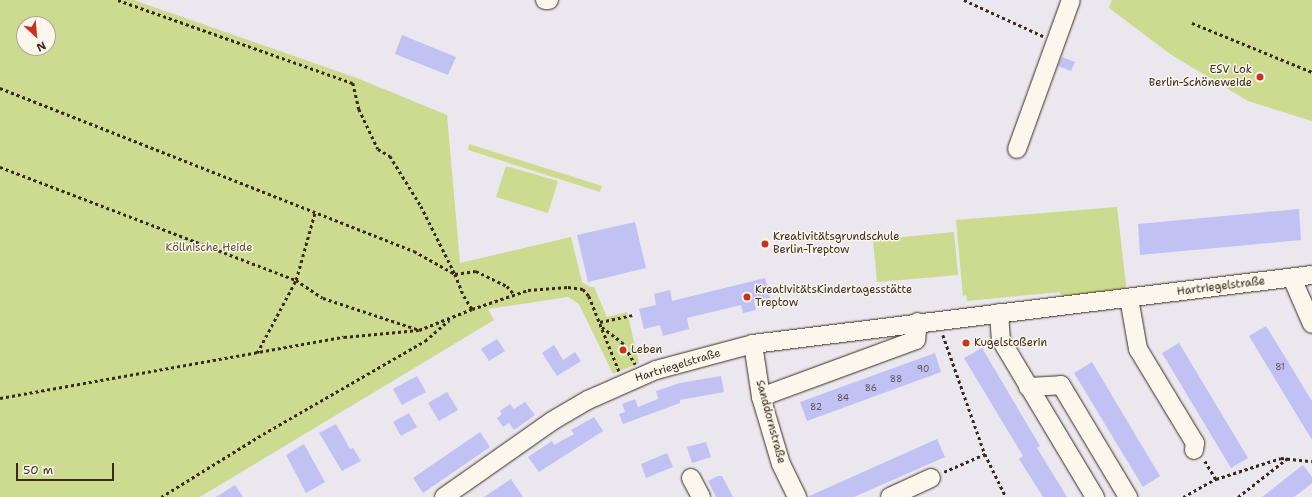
<!DOCTYPE html>
<meta charset="utf-8">
<style>
body{margin:0}
#map{position:relative;width:1312px;height:497px;overflow:hidden;background:#eae7ee;font-family:"Shantell Sans",sans-serif}
div>[style]{position:absolute}
.green>*{inset:0;background:#ccdb8f}
.building>*{inset:0;background:#c2c1f4}
.path>*{height:2.5px;margin-top:-1.25px;transform-origin:0;background:repeating-linear-gradient(90deg,#3b2a1e 0 3px,transparent 0 6px)}
.roads{filter:drop-shadow(0 0 1px #3b2a1e) drop-shadow(0 0 1px #3b2a1e)}
.minor>*{height:18px;margin:-9px;padding:0 9px;transform-origin:9px;border-radius:9px;background:#fbf7ec}
.dots>*{width:11px;height:11px;translate:-50% -50%;box-sizing:border-box;border:2px solid #fbf7ec;border-radius:50%}
span{translate:-50% -50%;white-space:nowrap;text-align:center;line-height:1.15;-webkit-text-stroke:3px #fbf7ec;paint-order:stroke}
.number-label{font-size:9px;color:#5d5054}
.number-label span{-webkit-text-stroke-width:0}
.poi-label{font-size:11px;color:#3b2a1e}
.right{translate:-100% -50%;text-align:right}
.left{translate:0 -50%;text-align:left}
.park-label{font-size:11px;color:#5f563a}
.street-label{font-size:11px;color:#3b2a1e}
.north{position:absolute;left:16px;top:16px;width:40px;height:40px;box-sizing:border-box;background:#fbf7ec;border:1px solid #aea59a;border-radius:50%;rotate:154deg;font-size:11px;font-weight:700;line-height:16px;text-align:center;color:#3b2a1e}
.north::after{content:'';display:block;margin:auto;width:14px;height:18px;background:#c8321e;clip-path:polygon(50% 0,100% 100%,50% 72%,0 100%)}
.scale{position:absolute;left:16px;top:463px;width:98px;height:18px;box-sizing:border-box;border:2px solid #3b2a1e;border-top:0;padding-left:5px;font-size:12px;line-height:14px;white-space:nowrap;color:#3b2a1e;-webkit-text-stroke:3px #fbf7ec;paint-order:stroke}
</style>
<div id="map">
<div class="green">
<div style="clip-path:polygon(evenodd,0 0,134px 0,357px 78px,447px 115px,460px 263px,571px 237px,582px 282px,590px 287px,594px 287px,607px 317px,627px 312px,639px 363px,613px 374px,579px 304px,568px 297px,488px 309px,494px 320px,200px 497px,0 497px,0 0,24px 24px,48px 24px,48px 48px,24px 48px,24px 24px)"></div>
<div style="clip-path:polygon(1112px 0,1312px 0,1312px 121px,1248px 101px,1170px 54px,1109px 8px)"></div>
<div style="clip-path:polygon(469px 144px,602px 186px,600px 192px,468px 150px)"></div>
<div style="clip-path:polygon(506px 166px,558px 181px,548px 213px,496px 197px)"></div>
<div style="clip-path:polygon(1117px 207px,1127px 294px,1062px 300px,1060px 292px,967px 301px,966px 295px,963px 296px,956px 220px)"></div>
<div style="clip-path:polygon(954px 232px,958px 275px,877px 282px,873px 240px)"></div>
</div>
<div class="building">
<div style="clip-path:polygon(402px 35px,456px 57px,448px 75px,395px 54px)"></div>
<div style="clip-path:polygon(1062px 57px,1075px 62px,1071px 71px,1058px 66px)"></div>
<div style="clip-path:polygon(1299px 209px,1301px 240px,1140px 255px,1138px 224px)"></div>
<div style="clip-path:polygon(635px 222px,646px 268px,588px 282px,577px 235px)"></div>
<div style="clip-path:polygon(765px 278px,770px 298px,754px 301px,756px 310px,743px 313px,741px 305px,687px 318px,689px 329px,663px 336px,660px 325px,644px 329px,639px 309px,656px 305px,654px 294px,670px 290px,672px 301px)"></div>
<div style="clip-path:polygon(1266px 326px,1312px 401px,1312px 440px,1249px 336px)"></div>
<div style="clip-path:polygon(497px 339px,505px 351px,489px 361px,481px 349px)"></div>
<div style="clip-path:polygon(1179px 343px,1248px 458px,1231px 468px,1162px 353px)"></div>
<div style="clip-path:polygon(554px 345px,563px 360px,575px 352px,581px 361px,557px 376px,542px 353px)"></div>
<div style="clip-path:polygon(982px 348px,1040px 446px,1037px 448px,1067px 497px,1043px 497px,1019px 459px,1023px 456px,964px 358px)"></div>
<div style="clip-path:polygon(935px 353px,941px 372px,807px 421px,800px 402px)"></div>
<div style="clip-path:polygon(1092px 362px,1160px 476px,1143px 487px,1074px 373px)"></div>
<div style="clip-path:polygon(417px 376px,426px 392px,402px 405px,393px 389px)"></div>
<div style="clip-path:polygon(721px 376px,724px 392px,680px 400px,680px 403px,623px 424px,619px 414px,625px 412px,622px 404px,635px 399px,638px 407px,658px 399px,656px 391px,680px 383px)"></div>
<div style="clip-path:polygon(447px 392px,458px 410px,439px 421px,428px 403px)"></div>
<div style="clip-path:polygon(525px 402px,535px 415px,514px 430px,509px 423px,503px 427px,497px 418px,502px 414px,500px 411px,510px 404px,514px 409px)"></div>
<div style="clip-path:polygon(409px 413px,417px 427px,401px 436px,393px 422px)"></div>
<div style="clip-path:polygon(594px 417px,603px 431px,539px 472px,528px 457px,552px 441px,554px 445px,574px 434px,571px 430px)"></div>
<div style="clip-path:polygon(336px 424px,350px 449px,353px 448px,361px 461px,342px 471px,319px 433px)"></div>
<div style="clip-path:polygon(480px 432px,490px 447px,423px 493px,413px 478px)"></div>
<div style="clip-path:polygon(937px 439px,945px 457px,854px 497px,807px 497px)"></div>
<div style="clip-path:polygon(706px 442px,711px 457px,692px 463px,687px 447px)"></div>
<div style="clip-path:polygon(304px 444px,325px 482px,306px 493px,286px 455px)"></div>
<div style="clip-path:polygon(667px 453px,673px 467px,646px 478px,641px 464px)"></div>
<div style="clip-path:polygon(1303px 465px,1312px 477px,1312px 483px,1302px 491px,1294px 497px,1262px 497px)"></div>
<div style="clip-path:polygon(718px 476px,722px 476px,733px 497px,716px 497px,708px 481px)"></div>
<div style="clip-path:polygon(511px 479px,523px 497px,484px 497px)"></div>
<div style="clip-path:polygon(235px 485px,243px 497px,216px 497px)"></div>
</div>
<div class="path">
<div style="left:118px;top:0;width:249px;rotate:19.5deg"></div>
<div style="left:353px;top:83px;width:27px;rotate:77deg"></div>
<div style="left:359px;top:109px;width:44px;rotate:64.6deg"></div>
<div style="left:378px;top:149px;width:14px;rotate:30deg"></div>
<div style="left:390px;top:156px;width:59px;rotate:58.2deg"></div>
<div style="left:421px;top:206px;width:76px;rotate:63.4deg"></div>
<div style="left:455px;top:274px;width:21px;rotate:-8deg"></div>
<div style="left:476px;top:271px;width:34px;rotate:26deg"></div>
<div style="left:507px;top:286px;width:11px;rotate:49deg"></div>
<div style="left:964px;top:0;width:87px;rotate:24.5deg"></div>
<div style="left:1192px;top:23px;width:130px;rotate:22.2deg"></div>
<div style="left:0;top:88px;width:445px;rotate:21.5deg"></div>
<div style="left:414px;top:251px;width:47px;rotate:29.3deg"></div>
<div style="left:455px;top:274px;width:24px;rotate:68deg"></div>
<div style="left:464px;top:296px;width:15px;rotate:58deg"></div>
<div style="left:472px;top:309px;width:59px;rotate:-18.7deg"></div>
<div style="left:528px;top:290px;width:40px;rotate:-4.3deg"></div>
<div style="left:568px;top:287px;width:15px;rotate:8deg"></div>
<div style="left:583px;top:289px;width:9px;rotate:49deg"></div>
<div style="left:589px;top:296px;width:81px;rotate:68.2deg"></div>
<div style="left:0;top:167px;width:317px;rotate:20.9deg"></div>
<div style="left:296px;top:280px;width:32px;rotate:34deg"></div>
<div style="left:323px;top:298px;width:99px;rotate:18.3deg"></div>
<div style="left:600px;top:322px;width:33px;rotate:-12deg"></div>
<div style="left:602px;top:327px;width:25px;rotate:37deg"></div>
<div style="left:622px;top:342px;width:26px;rotate:59deg"></div>
<div style="left:943px;top:335px;width:126px;rotate:70.6deg"></div>
<div style="left:257px;top:353px;width:83px;rotate:-61.9deg"></div>
<div style="left:296px;top:280px;width:71px;rotate:-74.4deg"></div>
<div style="left:0;top:398px;width:349px;rotate:-10.1deg"></div>
<div style="left:344px;top:337px;width:75px;rotate:-5.3deg"></div>
<div style="left:419px;top:330px;width:57px;rotate:-21.6deg"></div>
<div style="left:1205px;top:461px;width:21px;rotate:59deg"></div>
<div style="left:944px;top:472px;width:45px;rotate:-23.7deg"></div>
<div style="left:985px;top:454px;width:48px;rotate:64deg"></div>
<div style="left:161px;top:497px;width:120px;rotate:-31.7deg"></div>
<div style="left:263px;top:434px;width:187px;rotate:-29.9deg"></div>
<div style="left:425px;top:341px;width:32px;rotate:-41deg"></div>
<div style="left:1183px;top:497px;width:38px;rotate:-29deg"></div>
<div style="left:1216px;top:479px;width:68px;rotate:-17.9deg"></div>
<div style="left:1281px;top:458px;width:31px;rotate:6deg"></div>
<div style="left:1238px;top:497px;width:65px;rotate:-38.1deg"></div>
</div>
<div class="roads">
<div class="minor">
<div style="left:545px;top:0;width:4px"></div>
<div style="left:1017px;top:149px;width:158px;rotate:-70.1deg"></div>
<div style="left:1292px;top:278px;width:50px;rotate:66.5deg"></div>
<div style="left:1129px;top:298px;width:52px;rotate:80deg"></div>
<div style="left:1138px;top:349px;width:110px;rotate:58.8deg"></div>
<div style="left:1195px;top:443px;width:7px;rotate:98deg"></div>
<div style="left:999px;top:313px;width:27px;rotate:86deg"></div>
<div style="left:1001px;top:340px;width:183px;rotate:59.1deg"></div>
<div style="left:753px;top:344px;width:54px;rotate:81.4deg"></div>
<div style="left:761px;top:397px;width:70px;rotate:73.4deg"></div>
<div style="left:781px;top:464px;width:37px;rotate:64deg"></div>
<div style="left:1028px;top:387px;width:33px;rotate:-3deg"></div>
<div style="left:1061px;top:385px;width:131px;rotate:59.1deg"></div>
<div style="left:761px;top:397px;width:165px;rotate:-20.2deg"></div>
<div style="left:916px;top:340px;width:18px;rotate:-84deg"></div>
<div style="left:691px;top:478px;width:21px;rotate:62deg"></div>
<div style="left:444px;top:497px;width:132px;rotate:-35.1deg"></div>
<div style="left:552px;top:421px;width:42px;rotate:-30.3deg"></div>
<div style="left:588px;top:400px;width:74px;rotate:-23.8deg"></div>
<div style="left:656px;top:370px;width:100px;rotate:-15deg"></div>
<div style="left:753px;top:344px;width:563px;rotate:-7.04deg"></div>
<div style="left:890px;top:497px;width:45px;rotate:-24.9deg"></div>
</div>
</div>
<div class="dots">
<div style="left:1260px;top:77px;background:#c8321e"></div>
<div style="left:765px;top:244px;background:#c8321e"></div>
<div style="left:747px;top:297px;background:#c8321e"></div>
<div style="left:966px;top:343px;background:#c8321e"></div>
<div style="left:623px;top:350px;background:#c8321e"></div>
</div>
<div class="number-label">
<span style="left:1280px;top:367px">81</span>
<span style="left:923px;top:369px">90</span>
<span style="left:896px;top:379px">88</span>
<span style="left:871px;top:388px">86</span>
<span style="left:843px;top:398px">84</span>
<span style="left:816px;top:407px">82</span>
</div>
<div class="poi-label">
<span class="right" style="left:1252px;top:77px">ESV Lok<br>Berlin-Schöneweide</span>
<span class="left" style="left:773px;top:244px">Kreativitätsgrundschule<br>Berlin-Treptow</span>
<span class="left" style="left:755px;top:297px">KreativitätsKindertagesstätte<br>Treptow</span>
<span class="left" style="left:974px;top:343px">Kugelstoßerin</span>
<span class="left" style="left:631px;top:350px">Leben</span>
</div>
<div class="park-label">
<span style="left:209px;top:248px">Köllnische Heide</span>
</div>
<div class="street-label">
<span style="left:1221px;top:287px;rotate:-7deg">Hartriegelstraße</span>
<span style="left:678px;top:366px;rotate:-17deg">Hartriegelstraße</span>
<span style="left:770px;top:422px;rotate:75deg">Sanddornstraße</span>
</div>
<div class="north">N</div>
<div class="scale">50 m</div>
</div>
